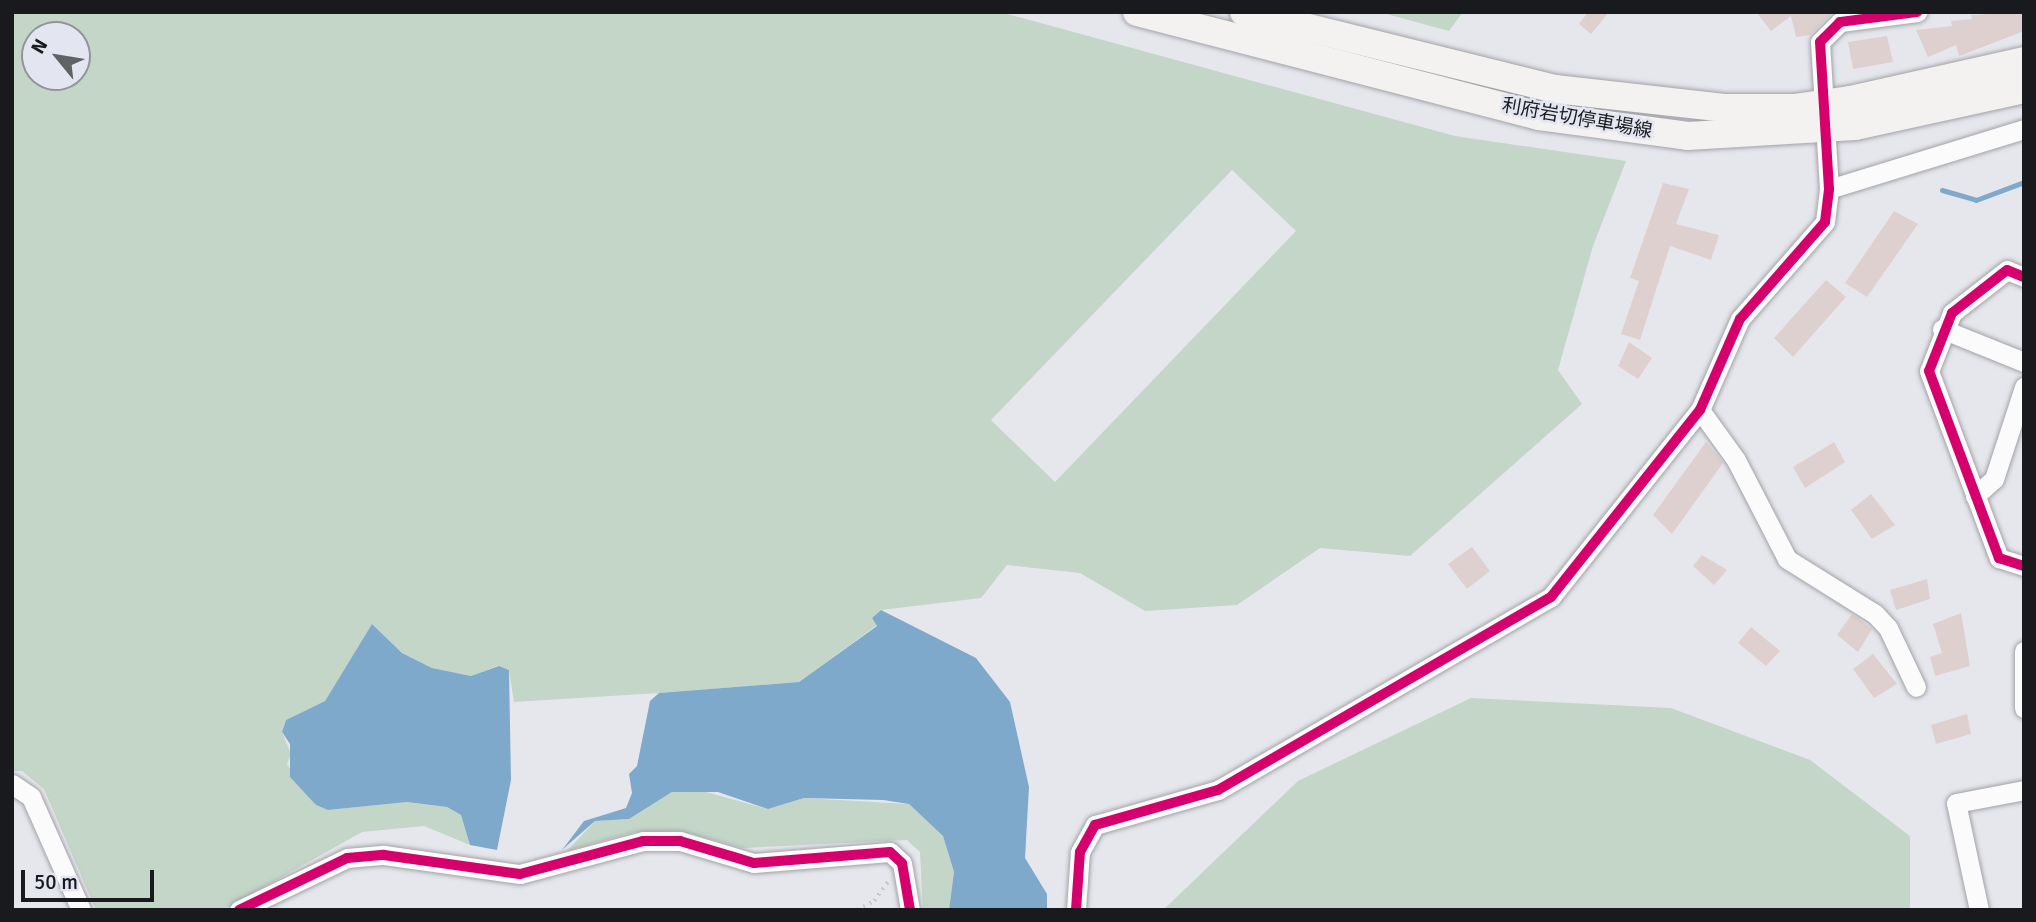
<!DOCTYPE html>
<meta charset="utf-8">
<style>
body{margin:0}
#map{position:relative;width:2036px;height:922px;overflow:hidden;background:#e6e7ed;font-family:Signika,"Noto Sans JP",sans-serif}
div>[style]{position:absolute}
.green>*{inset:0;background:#c3d6c8}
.water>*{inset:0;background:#7fa9cb}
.stream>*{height:5px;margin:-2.5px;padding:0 2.5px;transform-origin:2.5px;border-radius:2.5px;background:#7fa9cb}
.building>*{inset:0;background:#ded0ce}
.path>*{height:3.5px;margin-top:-1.75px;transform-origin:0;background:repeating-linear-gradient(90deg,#c7c8ca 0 2px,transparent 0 7px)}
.roads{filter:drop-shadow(0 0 2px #a2a3a7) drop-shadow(0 0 2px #a2a3a7)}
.minor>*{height:19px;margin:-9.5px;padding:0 9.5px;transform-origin:9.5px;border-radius:9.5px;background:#fbfbfc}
.secondary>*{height:28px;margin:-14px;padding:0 14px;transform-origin:14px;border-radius:14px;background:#f4f1f1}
.cycleway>*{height:10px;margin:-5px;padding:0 5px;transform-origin:5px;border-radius:5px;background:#d6006c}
span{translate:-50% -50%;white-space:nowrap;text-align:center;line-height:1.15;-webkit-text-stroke:5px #e3e5f0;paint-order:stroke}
.street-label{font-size:19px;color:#191a1e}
.frame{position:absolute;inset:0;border:14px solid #191a1e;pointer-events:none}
.north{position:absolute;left:21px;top:21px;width:70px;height:70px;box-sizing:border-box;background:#e3e5f0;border:2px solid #92949c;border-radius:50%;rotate:300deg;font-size:19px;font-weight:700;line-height:28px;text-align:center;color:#191a1e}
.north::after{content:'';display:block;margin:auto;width:24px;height:32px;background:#616266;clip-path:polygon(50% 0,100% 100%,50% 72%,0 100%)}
.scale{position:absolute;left:21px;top:870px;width:133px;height:32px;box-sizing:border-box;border:4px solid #191a1e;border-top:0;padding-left:9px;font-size:21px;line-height:24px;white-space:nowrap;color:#191a1e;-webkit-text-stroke:5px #e3e5f0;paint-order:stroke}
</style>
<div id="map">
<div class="green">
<div style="clip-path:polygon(evenodd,12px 12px,1000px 12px,1455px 136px,1626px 161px,1593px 246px,1558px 370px,1582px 404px,1410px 556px,1320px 548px,1237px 605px,1145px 611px,1080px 573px,1007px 565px,981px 598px,881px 610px,872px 618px,877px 625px,799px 682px,659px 693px,514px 702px,509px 670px,498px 666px,471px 676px,432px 668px,402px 653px,372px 624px,325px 701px,286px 720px,282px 732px,291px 754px,287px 764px,316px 805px,328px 810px,407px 802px,447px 807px,461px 815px,470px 845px,424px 826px,362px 832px,223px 910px,96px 910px,44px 789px,22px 771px,12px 771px,12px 12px,35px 35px,77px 35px,77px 77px,35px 77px,35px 35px,12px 12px,1232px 170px,1296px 231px,1055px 482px,991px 420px,1232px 170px)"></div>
<div style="clip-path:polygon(1379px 12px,1463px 12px,1449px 31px)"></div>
<div style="clip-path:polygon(1471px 698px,1671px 708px,1810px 760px,1910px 836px,1910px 910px,1163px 910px,1298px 781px)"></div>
<div style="clip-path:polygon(695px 789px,768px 809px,804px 798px,909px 804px,943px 836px,954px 872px,949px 910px,923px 910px,920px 852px,907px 840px,743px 848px,681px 831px,634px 832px,567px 851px,595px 821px,629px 819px,672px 792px)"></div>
</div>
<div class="water">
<div style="clip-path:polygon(881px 610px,976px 658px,1010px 702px,1029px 787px,1025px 858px,1047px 894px,1047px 910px,949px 910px,954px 872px,943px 836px,909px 804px,883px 800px,804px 798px,768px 809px,718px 792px,672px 792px,629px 819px,595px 821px,562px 850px,584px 821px,626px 808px,632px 793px,629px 774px,637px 766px,650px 701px,659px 693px,799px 682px,877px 626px,872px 618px)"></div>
<div style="clip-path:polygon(372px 624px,402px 653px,432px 668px,471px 676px,499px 666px,509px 670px,511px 780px,497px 850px,470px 845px,461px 815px,447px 807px,407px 802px,328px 810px,316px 805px,290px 777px,290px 744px,282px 732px,286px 720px,325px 701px)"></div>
</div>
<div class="stream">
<div style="left:1942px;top:190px;width:35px;rotate:16deg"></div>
<div style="left:1976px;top:200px;width:51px;rotate:-20.6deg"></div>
</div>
<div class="building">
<div style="clip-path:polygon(1588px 12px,1609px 12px,1591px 34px,1579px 24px)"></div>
<div style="clip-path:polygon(1756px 12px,1833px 12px,1810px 35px,1796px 37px,1791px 16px,1771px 31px)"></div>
<div style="clip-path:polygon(2024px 12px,2024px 31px,1959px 56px,1956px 45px,1928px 57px,1916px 30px,1952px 26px,1951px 21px,1972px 19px,1971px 15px)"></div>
<div style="clip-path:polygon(1887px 36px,1893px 62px,1853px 69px,1848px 42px)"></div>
<div style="clip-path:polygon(1663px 183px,1689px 189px,1676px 224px,1719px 235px,1711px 260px,1670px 246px,1640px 340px,1621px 334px,1639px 281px,1630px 278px)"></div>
<div style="clip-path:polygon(1894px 211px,1918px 224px,1867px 297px,1845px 283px)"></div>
<div style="clip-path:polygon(1826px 280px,1846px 297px,1793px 357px,1774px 338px)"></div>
<div style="clip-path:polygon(1629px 342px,1652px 358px,1638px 379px,1618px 366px)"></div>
<div style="clip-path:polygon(1706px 442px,1723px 463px,1672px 534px,1653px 515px)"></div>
<div style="clip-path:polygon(1834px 442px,1845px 462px,1805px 488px,1793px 467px)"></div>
<div style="clip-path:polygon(1871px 494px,1895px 525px,1872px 539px,1851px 510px)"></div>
<div style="clip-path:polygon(1472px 547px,1490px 571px,1467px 589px,1448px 564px)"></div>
<div style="clip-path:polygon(1702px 555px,1727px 570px,1714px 585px,1693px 566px)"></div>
<div style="clip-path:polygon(1927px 579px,1930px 599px,1896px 610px,1890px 590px)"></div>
<div style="clip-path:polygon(1961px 613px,1970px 666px,1935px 676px,1930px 657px,1942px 653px,1933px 624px)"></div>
<div style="clip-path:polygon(1852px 614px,1872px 629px,1858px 652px,1837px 635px)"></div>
<div style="clip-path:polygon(1751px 627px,1780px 651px,1766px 666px,1738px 643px)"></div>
<div style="clip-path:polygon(1873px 654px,1897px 684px,1874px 698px,1853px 669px)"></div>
<div style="clip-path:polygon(1967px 714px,1971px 734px,1936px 744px,1931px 725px)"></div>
</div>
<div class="path">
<div style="left:857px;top:910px;width:19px;rotate:-28deg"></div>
<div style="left:874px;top:901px;width:24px;rotate:-54deg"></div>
</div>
<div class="roads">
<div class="minor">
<div style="left:1829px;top:189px;width:204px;rotate:-17.1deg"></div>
<div style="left:2024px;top:277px;width:18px;rotate:-158deg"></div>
<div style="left:2007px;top:270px;width:70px;rotate:142deg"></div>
<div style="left:1952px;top:313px;width:62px;rotate:111.6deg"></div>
<div style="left:1929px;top:371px;width:200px;rotate:69.5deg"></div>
<div style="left:1999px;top:558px;width:26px;rotate:18deg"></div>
<div style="left:1942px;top:329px;width:88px;rotate:21.9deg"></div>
<div style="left:1700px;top:410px;width:62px;rotate:54.2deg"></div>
<div style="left:1736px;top:460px;width:111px;rotate:62.7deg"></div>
<div style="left:1787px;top:559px;width:104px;rotate:32deg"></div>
<div style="left:1875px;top:614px;width:19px;rotate:47deg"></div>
<div style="left:1888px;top:628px;width:65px;rotate:64.6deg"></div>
<div style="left:1975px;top:496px;width:25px;rotate:-42deg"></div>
<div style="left:1994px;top:479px;width:97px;rotate:-71.9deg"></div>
<div style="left:2024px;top:651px;width:57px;rotate:90deg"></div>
<div style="left:12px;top:784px;width:23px;rotate:34deg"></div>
<div style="left:31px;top:797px;width:124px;rotate:66.1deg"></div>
<div style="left:239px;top:910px;width:120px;rotate:-25.7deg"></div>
<div style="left:347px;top:858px;width:37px;rotate:-5deg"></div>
<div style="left:384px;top:855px;width:137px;rotate:8deg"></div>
<div style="left:520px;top:874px;width:127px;rotate:-15deg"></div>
<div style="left:643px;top:841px;width:37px"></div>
<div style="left:680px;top:841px;width:77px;rotate:16.6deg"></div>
<div style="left:754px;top:863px;width:136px;rotate:-4.6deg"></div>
<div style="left:890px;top:852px;width:16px;rotate:43deg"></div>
<div style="left:902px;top:863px;width:48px;rotate:80.3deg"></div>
<div style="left:1076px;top:910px;width:58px;rotate:-86.1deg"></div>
<div style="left:1080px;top:852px;width:31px;rotate:-61deg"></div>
<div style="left:1095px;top:825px;width:128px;rotate:-15.9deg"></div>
<div style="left:1218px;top:790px;width:385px;rotate:-30.1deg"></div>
<div style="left:1551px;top:597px;width:239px;rotate:-51.5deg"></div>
<div style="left:1700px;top:410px;width:99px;rotate:-66.3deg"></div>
<div style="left:1740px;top:319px;width:129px;rotate:-48.8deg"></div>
<div style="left:1825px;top:222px;width:33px;rotate:-83deg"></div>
<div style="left:1829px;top:189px;width:147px;rotate:-93.5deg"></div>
<div style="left:1820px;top:42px;width:28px;rotate:-45deg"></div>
<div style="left:1840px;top:22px;width:78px;rotate:-7.4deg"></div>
<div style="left:1979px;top:910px;width:109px;rotate:-102.1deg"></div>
<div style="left:1956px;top:803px;width:69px;rotate:-10.8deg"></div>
</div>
<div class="secondary">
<div style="left:1137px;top:12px;width:415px;rotate:14.5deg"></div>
<div style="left:1539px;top:116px;width:150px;rotate:7.6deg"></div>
<div style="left:1688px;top:136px;width:167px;rotate:-3.4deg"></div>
<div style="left:1855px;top:126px;width:173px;rotate:-12.3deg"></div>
<div style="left:1244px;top:12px;width:320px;rotate:13.9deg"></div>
<div style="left:1555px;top:89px;width:170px;rotate:6.4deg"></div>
<div style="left:1724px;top:108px;width:70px"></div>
<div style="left:1794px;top:108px;width:58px;rotate:-8deg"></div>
<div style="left:1851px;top:100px;width:177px;rotate:-12.7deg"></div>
</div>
</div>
<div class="cycleway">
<div style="left:2024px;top:277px;width:18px;rotate:-158deg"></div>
<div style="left:2007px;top:270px;width:70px;rotate:142deg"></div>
<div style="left:1952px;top:313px;width:62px;rotate:111.6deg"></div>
<div style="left:1929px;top:371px;width:200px;rotate:69.5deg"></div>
<div style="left:1999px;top:558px;width:26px;rotate:18deg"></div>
<div style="left:239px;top:910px;width:120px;rotate:-25.7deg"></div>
<div style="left:347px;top:858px;width:37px;rotate:-5deg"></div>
<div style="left:384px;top:855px;width:137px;rotate:8deg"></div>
<div style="left:520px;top:874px;width:127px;rotate:-15deg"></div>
<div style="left:643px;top:841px;width:37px"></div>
<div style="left:680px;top:841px;width:77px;rotate:16.6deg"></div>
<div style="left:754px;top:863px;width:136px;rotate:-4.6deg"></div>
<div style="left:890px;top:852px;width:16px;rotate:43deg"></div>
<div style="left:902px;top:863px;width:48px;rotate:80.3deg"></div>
<div style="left:1076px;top:910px;width:58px;rotate:-86.1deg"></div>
<div style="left:1080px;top:852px;width:31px;rotate:-61deg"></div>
<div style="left:1095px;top:825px;width:128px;rotate:-15.9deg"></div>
<div style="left:1218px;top:790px;width:385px;rotate:-30.1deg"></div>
<div style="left:1551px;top:597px;width:239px;rotate:-51.5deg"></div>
<div style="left:1700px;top:410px;width:99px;rotate:-66.3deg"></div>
<div style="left:1740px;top:319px;width:129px;rotate:-48.8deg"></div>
<div style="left:1825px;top:222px;width:33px;rotate:-83deg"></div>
<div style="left:1829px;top:189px;width:147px;rotate:-93.5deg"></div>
<div style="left:1820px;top:42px;width:28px;rotate:-45deg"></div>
<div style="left:1840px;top:22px;width:78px;rotate:-7.4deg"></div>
</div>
<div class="street-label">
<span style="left:1577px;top:119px;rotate:10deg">利府岩切停車場線</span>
</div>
<div class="frame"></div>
<div class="north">N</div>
<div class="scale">50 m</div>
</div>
